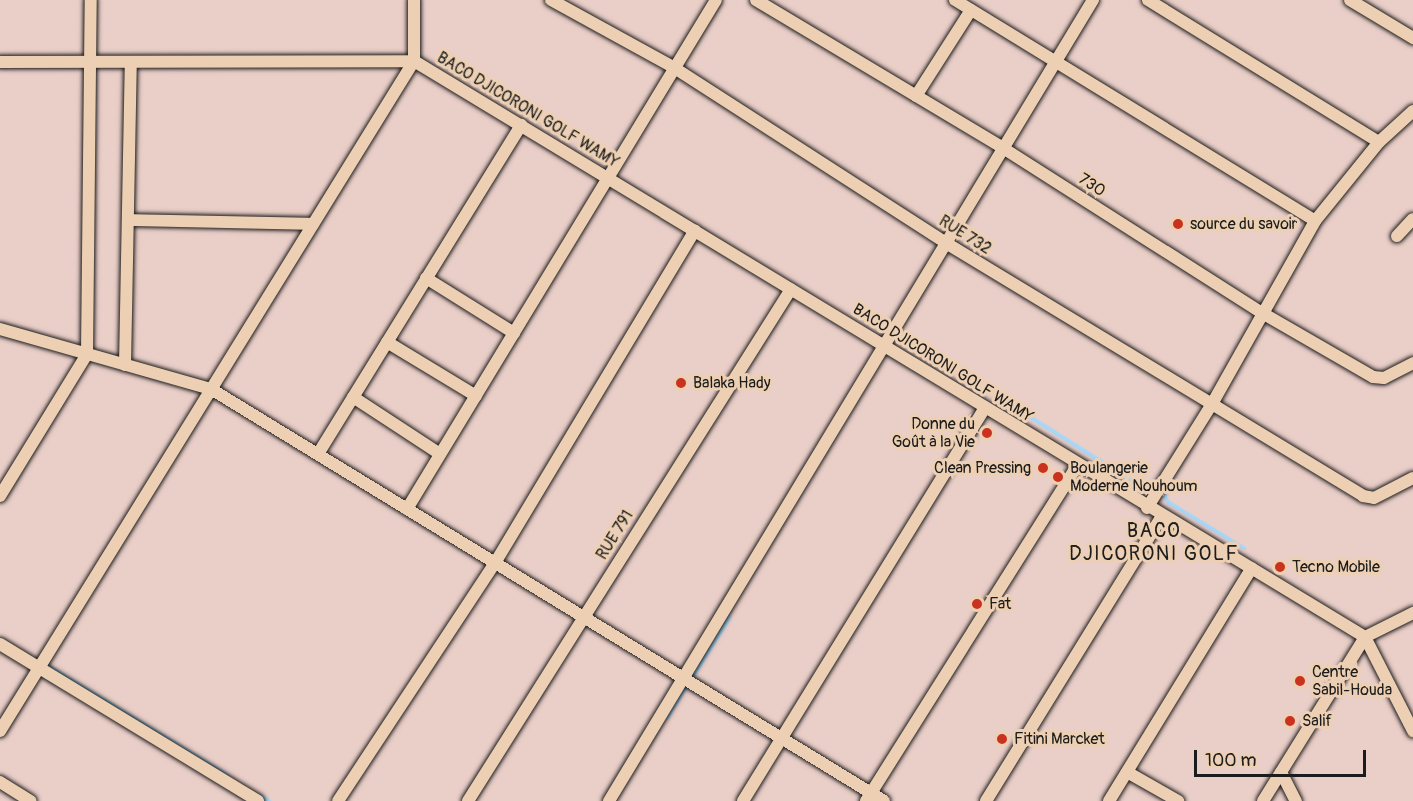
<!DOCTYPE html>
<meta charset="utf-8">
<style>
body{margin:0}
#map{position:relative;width:1413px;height:801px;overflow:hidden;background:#eacec8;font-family:Pangolin,sans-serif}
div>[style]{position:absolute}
.stream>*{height:4px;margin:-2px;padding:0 2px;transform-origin:2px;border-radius:2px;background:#aad7f6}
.roads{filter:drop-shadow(0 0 2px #1c1c1c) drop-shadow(0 0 2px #1c1c1c)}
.minor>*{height:12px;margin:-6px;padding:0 6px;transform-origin:6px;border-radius:6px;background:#edd0b3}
.dots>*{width:16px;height:16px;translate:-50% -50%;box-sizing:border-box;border:3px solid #edd0b3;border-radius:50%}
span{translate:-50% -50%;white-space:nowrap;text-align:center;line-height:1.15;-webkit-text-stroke:6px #edd0b3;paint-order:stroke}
.street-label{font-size:16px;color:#1c1c1c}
.poi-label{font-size:16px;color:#1c1c1c}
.left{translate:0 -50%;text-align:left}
.right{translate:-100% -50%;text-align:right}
.quarter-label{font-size:20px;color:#1c1c1c;letter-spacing:1.5px}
.scale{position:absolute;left:1194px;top:750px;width:172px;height:27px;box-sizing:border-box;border:3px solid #1c1c1c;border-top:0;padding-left:8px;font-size:18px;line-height:21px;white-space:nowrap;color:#1c1c1c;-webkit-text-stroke:4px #edd0b3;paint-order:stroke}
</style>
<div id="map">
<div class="stream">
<div style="left:1019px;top:410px;width:132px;rotate:32deg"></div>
<div style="left:1131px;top:480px;width:26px;rotate:21deg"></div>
<div style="left:1162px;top:491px;width:13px;rotate:61deg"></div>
<div style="left:1168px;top:502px;width:89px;rotate:31.2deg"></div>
<div style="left:47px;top:665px;width:211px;rotate:31.4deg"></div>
<div style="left:667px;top:718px;width:119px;rotate:-58deg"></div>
<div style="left:259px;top:795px;width:12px;rotate:31deg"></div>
</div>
<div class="roads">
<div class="minor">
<div style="left:551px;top:0;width:139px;rotate:28.8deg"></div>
<div style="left:673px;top:67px;width:325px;rotate:32.8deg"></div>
<div style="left:946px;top:243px;width:488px;rotate:31.2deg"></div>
<div style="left:1363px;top:496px;width:11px;rotate:10deg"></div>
<div style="left:1374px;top:498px;width:44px;rotate:-27.1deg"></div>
<div style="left:756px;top:0;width:288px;rotate:30.9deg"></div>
<div style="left:1003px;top:148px;width:309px;rotate:32.5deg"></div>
<div style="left:1264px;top:314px;width:126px;rotate:30deg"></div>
<div style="left:1373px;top:377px;width:11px;rotate:5deg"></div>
<div style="left:1384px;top:378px;width:33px;rotate:-27deg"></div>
<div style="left:955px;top:0;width:422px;rotate:31.5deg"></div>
<div style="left:1148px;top:0;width:271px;rotate:31.6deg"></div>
<div style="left:1350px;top:0;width:74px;rotate:31.1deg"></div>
<div style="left:414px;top:61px;width:1112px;rotate:31.2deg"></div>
<div style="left:1365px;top:637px;width:106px;rotate:62.9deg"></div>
<div style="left:0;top:62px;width:414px;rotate:-0.1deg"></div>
<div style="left:916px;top:96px;width:102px;rotate:-57.4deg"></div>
<div style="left:128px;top:220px;width:185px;rotate:1.2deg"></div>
<div style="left:1397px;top:236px;width:23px;rotate:-47deg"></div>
<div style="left:426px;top:278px;width:104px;rotate:32deg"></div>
<div style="left:0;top:329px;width:219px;rotate:15.9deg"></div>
<div style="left:211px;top:389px;width:789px;rotate:31.47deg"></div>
<div style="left:387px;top:342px;width:104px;rotate:31.2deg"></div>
<div style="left:125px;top:365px;width:303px;rotate:-88.9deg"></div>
<div style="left:353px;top:397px;width:104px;rotate:33.2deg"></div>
<div style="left:318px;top:454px;width:387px;rotate:-58.3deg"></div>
<div style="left:0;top:496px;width:167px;rotate:-58.5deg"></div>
<div style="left:87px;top:354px;width:354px;rotate:-89.4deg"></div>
<div style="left:1147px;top:508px;width:123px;rotate:-58deg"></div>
<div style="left:1212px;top:404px;width:210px;rotate:-60.6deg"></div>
<div style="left:1315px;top:221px;width:102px;rotate:-51deg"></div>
<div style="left:1379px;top:142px;width:46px;rotate:-42.4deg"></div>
<div style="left:407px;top:509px;width:595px;rotate:-58.74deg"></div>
<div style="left:0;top:644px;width:302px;rotate:31.3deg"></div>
<div style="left:0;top:731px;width:788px;rotate:-58.29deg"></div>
<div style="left:414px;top:61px;width:61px;rotate:-90deg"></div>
<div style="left:1127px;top:772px;width:59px;rotate:29.6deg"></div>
<div style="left:1281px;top:772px;width:33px;rotate:63deg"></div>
<div style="left:0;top:782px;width:36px;rotate:32deg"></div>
<div style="left:338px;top:801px;width:285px;rotate:-56.6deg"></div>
<div style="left:495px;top:563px;width:388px;rotate:-59deg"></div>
<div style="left:468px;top:801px;width:605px;rotate:-57.75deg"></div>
<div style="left:609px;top:801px;width:936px;rotate:-58.86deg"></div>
<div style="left:743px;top:801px;width:462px;rotate:-58.4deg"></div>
<div style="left:866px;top:801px;width:397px;rotate:-57.8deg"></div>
<div style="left:986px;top:801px;width:335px;rotate:-58.3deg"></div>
<div style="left:1109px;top:801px;width:273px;rotate:-58.5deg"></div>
<div style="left:1263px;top:801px;width:193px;rotate:-58.1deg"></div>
<div style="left:1365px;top:637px;width:54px;rotate:-26.6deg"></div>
</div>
</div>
<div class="dots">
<div style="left:1178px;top:224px;background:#c8321e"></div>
<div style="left:681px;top:383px;background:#c8321e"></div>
<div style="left:987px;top:433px;background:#c8321e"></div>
<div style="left:1043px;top:468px;background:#c8321e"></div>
<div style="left:1058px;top:477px;background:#c8321e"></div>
<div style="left:1280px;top:567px;background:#c8321e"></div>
<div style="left:977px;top:604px;background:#c8321e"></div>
<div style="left:1300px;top:681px;background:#c8321e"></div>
<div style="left:1290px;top:721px;background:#c8321e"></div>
<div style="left:1002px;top:739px;background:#c8321e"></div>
</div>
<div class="street-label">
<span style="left:528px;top:110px;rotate:31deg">BACO DJICORONI GOLF WAMY</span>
<span style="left:1092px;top:185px;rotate:33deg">730</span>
<span style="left:965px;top:235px;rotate:32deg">RUE 732</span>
<span style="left:943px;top:363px;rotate:32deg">BACO DJICORONI GOLF WAMY</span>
<span style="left:615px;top:535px;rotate:-58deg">RUE 791</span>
</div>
<div class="poi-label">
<span class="left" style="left:1190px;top:224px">source du savoir</span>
<span class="left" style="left:693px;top:383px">Balaka Hady</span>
<span class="right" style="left:975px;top:433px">Donne du<br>Goût à la Vie</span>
<span class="right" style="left:1031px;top:468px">Clean Pressing</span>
<span class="left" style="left:1070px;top:477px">Boulangerie<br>Moderne Nouhoum</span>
<span class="left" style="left:1292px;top:567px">Tecno Mobile</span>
<span class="left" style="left:989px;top:604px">Fat</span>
<span class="left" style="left:1312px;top:681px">Centre<br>Sabil-Houda</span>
<span class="left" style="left:1302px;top:721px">Salif</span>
<span class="left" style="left:1014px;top:739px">Fitini Marcket</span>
</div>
<div class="quarter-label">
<span style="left:1154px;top:542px">BACO<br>DJICORONI GOLF</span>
</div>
<div class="scale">100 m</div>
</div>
